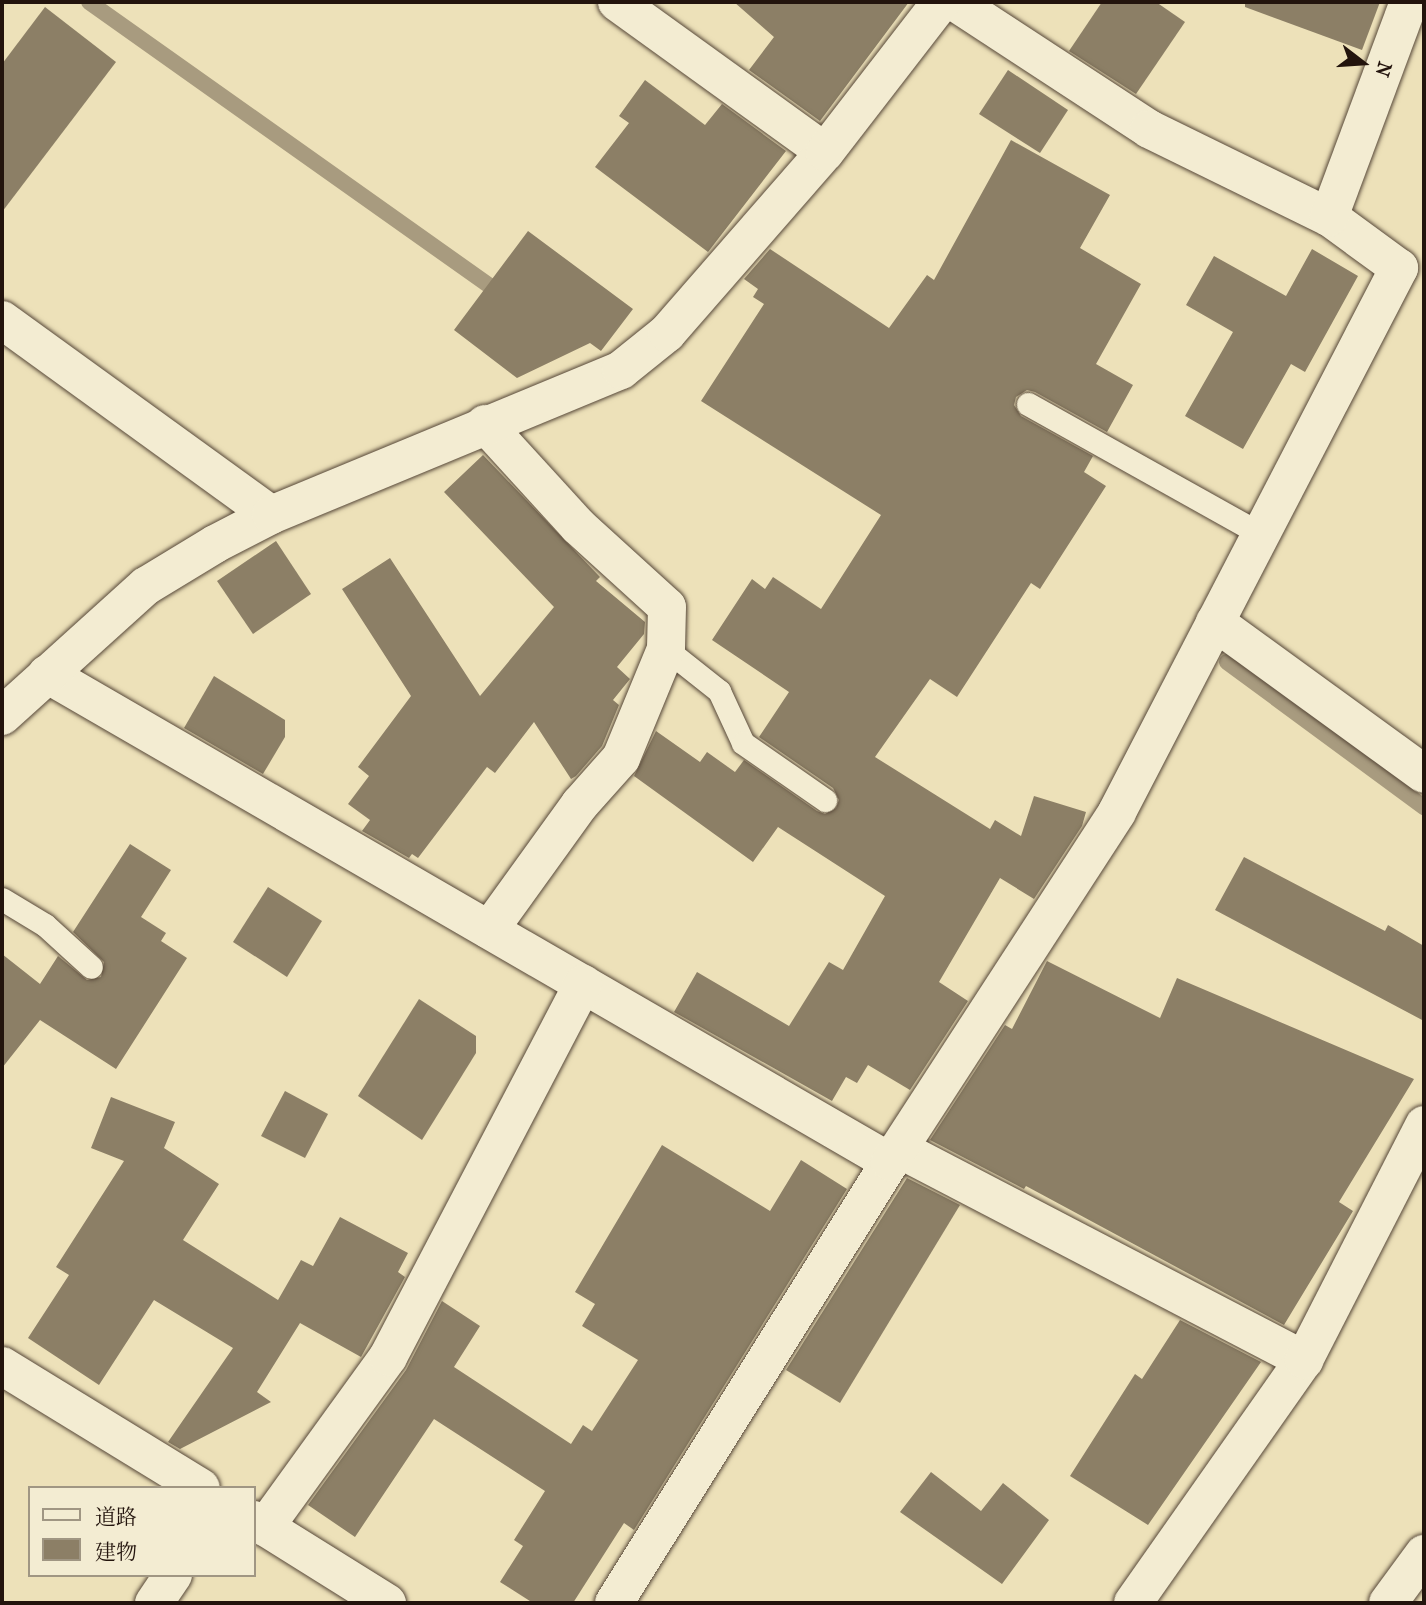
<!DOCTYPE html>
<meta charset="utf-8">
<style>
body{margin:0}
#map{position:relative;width:1426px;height:1605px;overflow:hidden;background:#ede1b9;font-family:"IM FELL French Canon","Noto Serif JP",serif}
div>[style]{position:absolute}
.stream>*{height:16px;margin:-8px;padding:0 8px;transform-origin:8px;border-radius:8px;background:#a89b7f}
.building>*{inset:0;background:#8c7f66}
.roads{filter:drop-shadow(0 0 2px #564738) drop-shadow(0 0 2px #564738)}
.lane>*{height:23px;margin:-11.5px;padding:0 11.5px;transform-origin:11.5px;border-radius:11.5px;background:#f3ecd2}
.street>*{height:38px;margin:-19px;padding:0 19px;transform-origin:19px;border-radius:19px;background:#f3ecd2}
.secondary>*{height:38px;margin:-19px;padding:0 19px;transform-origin:19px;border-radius:19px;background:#f3ecd2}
span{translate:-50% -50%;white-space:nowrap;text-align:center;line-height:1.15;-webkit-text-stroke:7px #f3ecd2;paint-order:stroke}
.frame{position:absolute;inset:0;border:4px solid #23140d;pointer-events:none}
.legend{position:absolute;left:28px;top:1486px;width:228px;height:91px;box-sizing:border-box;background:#f3ecd2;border:2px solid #a09683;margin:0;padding:9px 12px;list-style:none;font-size:21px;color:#23140d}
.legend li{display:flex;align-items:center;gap:14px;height:35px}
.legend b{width:35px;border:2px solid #a09683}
.north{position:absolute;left:1328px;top:28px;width:70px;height:70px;-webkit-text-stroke:5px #f3ecd2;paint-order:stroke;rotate:107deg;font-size:19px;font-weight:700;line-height:28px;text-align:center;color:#23140d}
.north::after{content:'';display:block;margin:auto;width:24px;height:32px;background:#23140d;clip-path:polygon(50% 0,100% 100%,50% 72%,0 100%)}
</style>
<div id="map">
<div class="stream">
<div style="left:89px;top:2px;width:509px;rotate:35.32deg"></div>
<div style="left:1227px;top:662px;width:245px;rotate:36.4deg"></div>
</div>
<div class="building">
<div style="clip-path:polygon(734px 2px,909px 2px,820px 121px,749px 70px,774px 37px)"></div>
<div style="clip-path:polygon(1102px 2px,1156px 2px,1185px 22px,1136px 94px,1069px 51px)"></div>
<div style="clip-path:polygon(1245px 2px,1380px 2px,1362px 50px,1245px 7px)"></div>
<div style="clip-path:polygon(45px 7px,116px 62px,2px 212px,2px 64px)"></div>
<div style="clip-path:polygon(1008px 70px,1068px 110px,1040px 153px,979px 114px)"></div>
<div style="clip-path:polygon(645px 80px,705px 125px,722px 104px,786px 151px,708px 252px,595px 167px,629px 123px,619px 116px)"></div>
<div style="clip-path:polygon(1011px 140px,1110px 195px,1080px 248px,1141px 284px,1096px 364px,1133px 385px,1107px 432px,1035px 392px,1027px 390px,1016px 397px,1014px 405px,1021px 416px,1093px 456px,1084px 472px,1106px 486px,1040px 589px,1031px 583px,957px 697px,930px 679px,875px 757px,990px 829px,995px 820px,1021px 836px,1034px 796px,1086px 812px,1082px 826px,1034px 899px,1000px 878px,939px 982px,968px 1001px,910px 1090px,868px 1065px,857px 1083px,846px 1077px,832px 1101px,674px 1012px,697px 972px,789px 1026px,829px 962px,843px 970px,885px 896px,778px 827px,753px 862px,634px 776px,656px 731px,700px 762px,707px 752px,735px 772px,744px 760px,817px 811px,825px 814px,836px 808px,839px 800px,833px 788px,759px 737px,789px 692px,712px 640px,752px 579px,765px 589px,773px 577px,821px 609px,881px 515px,701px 401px,764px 304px,753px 297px,758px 289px,744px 279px,770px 249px,889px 328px,927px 275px,934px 280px)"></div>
<div style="clip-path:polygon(528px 231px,633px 309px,601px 351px,590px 343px,517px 378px,454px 330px)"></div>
<div style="clip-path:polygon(1312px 249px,1358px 276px,1305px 372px,1291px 364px,1243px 449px,1185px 416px,1233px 332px,1186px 305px,1214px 256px,1286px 296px)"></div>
<div style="clip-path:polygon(483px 455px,600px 577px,596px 581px,645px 622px,644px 634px,617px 667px,630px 679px,613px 700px,619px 705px,602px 746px,576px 776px,571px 779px,534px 722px,495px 773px,487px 767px,418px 858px,412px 854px,409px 858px,362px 831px,370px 820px,348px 804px,369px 776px,358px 767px,411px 696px,342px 589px,390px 558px,480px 696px,554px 607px,444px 492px)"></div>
<div style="clip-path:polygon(276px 541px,311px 594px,253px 634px,217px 581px)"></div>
<div style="clip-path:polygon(214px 676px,285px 720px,285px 737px,263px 774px,184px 728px)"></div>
<div style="clip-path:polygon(130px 844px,171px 870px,141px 917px,166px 933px,161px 941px,187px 958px,116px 1069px,40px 1020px,2px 1068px,2px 954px,40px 984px,58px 956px,87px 980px,101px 977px,104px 962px,73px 932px)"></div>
<div style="clip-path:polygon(1244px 857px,1385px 931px,1388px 925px,1424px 946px,1424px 1021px,1215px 910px)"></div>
<div style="clip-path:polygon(268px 887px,322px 921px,287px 977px,233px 942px)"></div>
<div style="clip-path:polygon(1047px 961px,1160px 1018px,1177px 978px,1414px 1079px,1339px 1202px,1353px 1211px,1284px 1325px,1026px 1186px,1024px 1189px,930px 1140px,1005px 1025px,1012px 1029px)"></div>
<div style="clip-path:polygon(419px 999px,476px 1036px,476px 1053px,422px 1140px,358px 1096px)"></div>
<div style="clip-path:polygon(285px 1091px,328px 1114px,305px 1158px,261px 1136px)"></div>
<div style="clip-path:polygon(111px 1097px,175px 1122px,164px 1148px,219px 1184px,183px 1240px,278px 1300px,301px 1260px,313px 1266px,340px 1217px,408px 1253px,398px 1272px,405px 1277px,361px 1357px,300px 1323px,257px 1392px,271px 1402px,180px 1449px,168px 1442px,233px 1348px,154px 1300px,99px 1385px,28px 1338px,69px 1275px,56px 1267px,124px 1161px,91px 1148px)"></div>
<div style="clip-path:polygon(662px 1145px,770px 1211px,801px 1160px,847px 1189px,634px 1530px,624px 1523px,573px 1603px,533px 1603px,500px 1582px,523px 1546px,514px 1540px,545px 1491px,434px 1419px,355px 1537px,308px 1505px,406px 1370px,442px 1301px,480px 1326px,454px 1367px,571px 1444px,583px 1425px,592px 1431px,638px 1360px,582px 1326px,595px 1304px,575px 1292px)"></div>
<div style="clip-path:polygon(907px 1178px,960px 1205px,840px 1403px,786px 1370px)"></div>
<div style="clip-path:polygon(1180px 1320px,1261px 1362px,1148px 1525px,1070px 1476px,1135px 1374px,1142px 1379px)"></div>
<div style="clip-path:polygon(931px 1472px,981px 1511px,1003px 1483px,1049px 1520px,1002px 1584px,900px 1512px)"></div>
</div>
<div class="roads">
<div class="lane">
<div style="left:1028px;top:404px;width:267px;rotate:29.2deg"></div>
<div style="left:666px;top:649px;width:68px;rotate:38.4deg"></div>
<div style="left:719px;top:691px;width:57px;rotate:65.2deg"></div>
<div style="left:743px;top:743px;width:100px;rotate:34.8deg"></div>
<div style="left:2px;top:899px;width:50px;rotate:31.2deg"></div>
<div style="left:45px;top:925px;width:62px;rotate:42.4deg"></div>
</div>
<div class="street">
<div style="left:617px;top:2px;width:256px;rotate:35.8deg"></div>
<div style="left:955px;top:2px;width:232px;rotate:33.2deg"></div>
<div style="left:1149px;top:129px;width:200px;rotate:26.1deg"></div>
<div style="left:2px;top:320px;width:332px;rotate:35.9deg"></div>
<div style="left:485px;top:424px;width:138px;rotate:47.6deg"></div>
<div style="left:578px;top:526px;width:120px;rotate:42.3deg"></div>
<div style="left:667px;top:607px;width:42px;rotate:91.4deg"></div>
<div style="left:666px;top:649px;width:118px;rotate:112.4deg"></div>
<div style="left:621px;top:758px;width:62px;rotate:131.7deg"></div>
<div style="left:580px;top:804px;width:155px;rotate:125.8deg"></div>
<div style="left:1215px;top:622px;width:258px;rotate:36deg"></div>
<div style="left:47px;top:674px;width:974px;rotate:30.07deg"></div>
<div style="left:2px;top:716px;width:194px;rotate:-42.1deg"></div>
<div style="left:146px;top:586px;width:81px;rotate:-31.3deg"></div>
<div style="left:215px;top:544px;width:63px;rotate:-27.4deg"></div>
<div style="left:271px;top:515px;width:379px;rotate:-22.5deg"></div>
<div style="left:621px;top:370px;width:59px;rotate:-38.8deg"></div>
<div style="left:667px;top:333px;width:240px;rotate:-48.9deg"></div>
<div style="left:825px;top:152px;width:190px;rotate:-52.3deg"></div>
<div style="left:899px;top:1149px;width:457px;rotate:27.5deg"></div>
<div style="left:265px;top:1527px;width:210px;rotate:-54.1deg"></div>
<div style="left:388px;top:1357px;width:421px;rotate:-62.4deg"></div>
<div style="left:154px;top:1603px;width:34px;rotate:-56deg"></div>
<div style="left:614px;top:1603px;width:520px;rotate:-57.96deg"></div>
<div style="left:890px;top:1162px;width:417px;rotate:-57deg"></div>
<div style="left:1117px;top:812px;width:613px;rotate:-62.6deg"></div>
<div style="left:1399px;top:268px;width:87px;rotate:-143.9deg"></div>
<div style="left:1329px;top:217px;width:229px;rotate:-69.6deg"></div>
<div style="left:1133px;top:1603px;width:297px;rotate:-54.9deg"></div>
<div style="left:1304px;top:1360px;width:264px;rotate:-62.9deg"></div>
<div style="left:1388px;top:1603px;width:61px;rotate:-53.7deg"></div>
</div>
<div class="secondary">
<div style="left:2px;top:1366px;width:233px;rotate:31.5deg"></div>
<div style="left:254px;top:1520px;width:157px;rotate:32deg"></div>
</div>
</div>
<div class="frame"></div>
<ul class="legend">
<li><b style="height:9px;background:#f3ecd2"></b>道路</li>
<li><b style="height:19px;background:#8c7f66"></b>建物</li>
</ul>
<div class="north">N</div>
</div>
